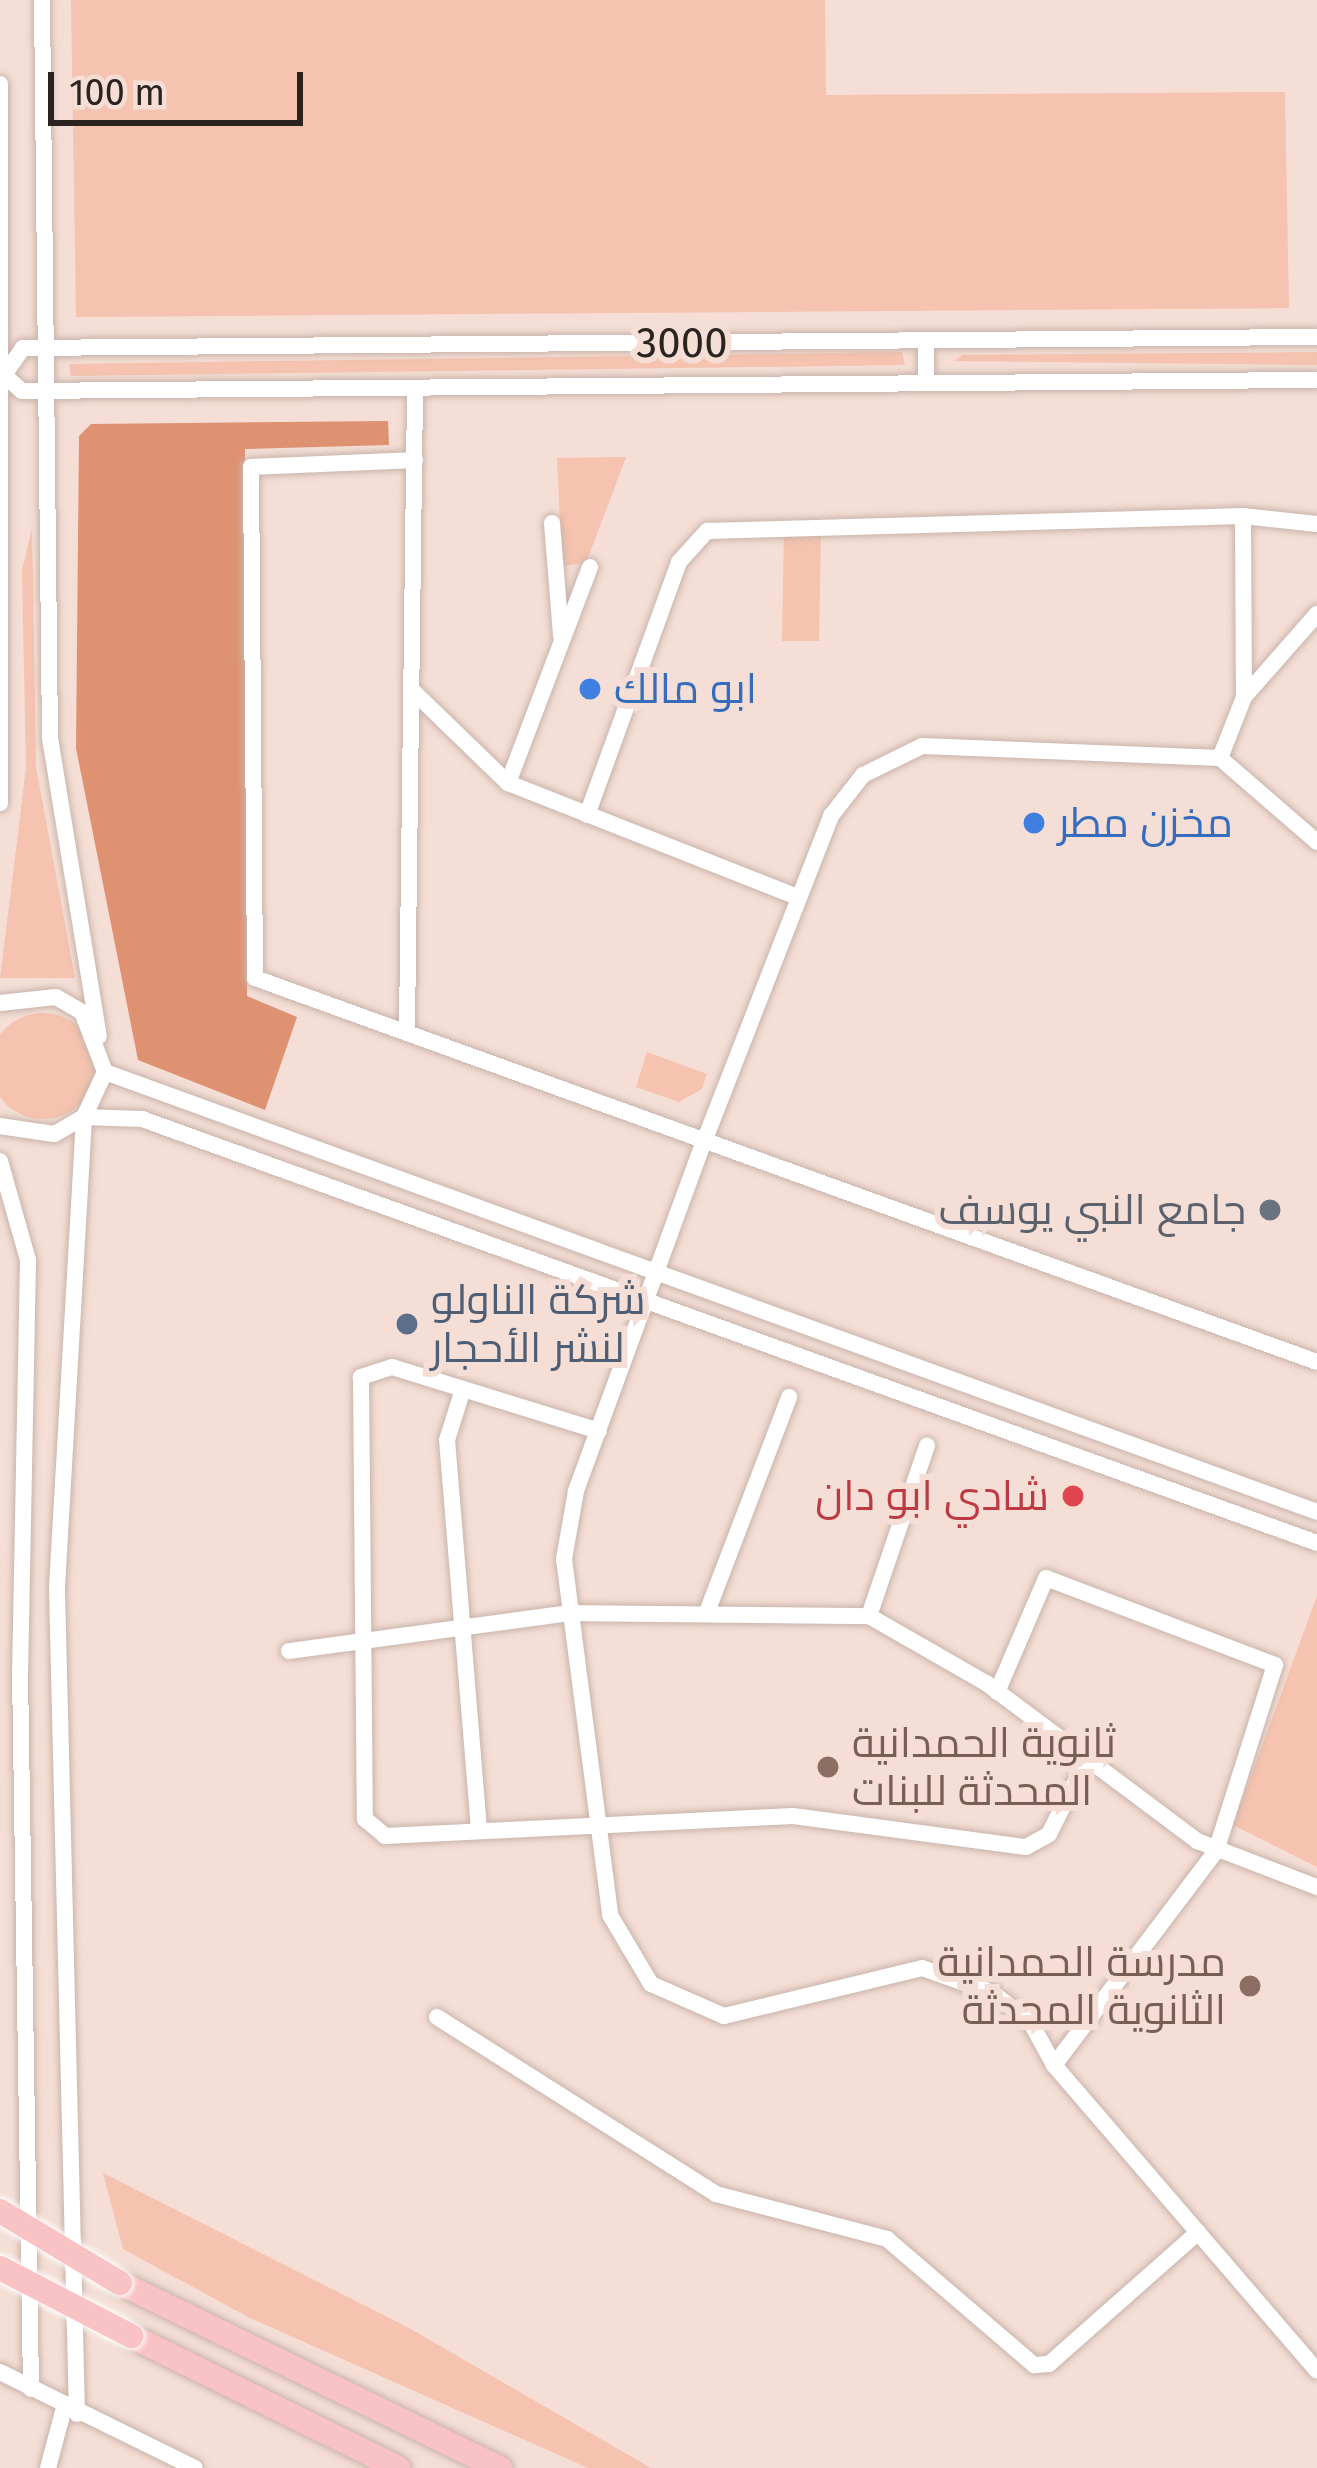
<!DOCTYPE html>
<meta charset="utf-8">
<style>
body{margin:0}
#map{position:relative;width:1317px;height:2468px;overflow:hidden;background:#f4ded5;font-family:"Fira Sans",Cairo,sans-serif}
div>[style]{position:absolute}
.green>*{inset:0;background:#f5c3af}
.round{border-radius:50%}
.forest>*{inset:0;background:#de9272}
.roads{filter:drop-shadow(0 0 3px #c9b4ab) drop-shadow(0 0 3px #c9b4ab)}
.minor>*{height:16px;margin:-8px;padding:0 8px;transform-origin:8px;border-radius:8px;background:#fff}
.highway>*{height:24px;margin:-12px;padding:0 12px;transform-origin:12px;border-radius:12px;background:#f9c2c4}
.bridges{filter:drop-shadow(0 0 3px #fff) drop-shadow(0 0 3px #fff)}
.highway-bridge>*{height:24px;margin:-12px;padding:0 12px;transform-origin:12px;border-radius:12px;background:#f9c2c4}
.dots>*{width:33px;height:33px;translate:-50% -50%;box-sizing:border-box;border:6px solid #f4ded5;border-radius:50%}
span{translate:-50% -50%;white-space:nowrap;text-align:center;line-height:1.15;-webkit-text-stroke:12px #f4ded5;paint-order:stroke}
.street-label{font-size:42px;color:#2b2320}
.shop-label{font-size:42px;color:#366cbe}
.left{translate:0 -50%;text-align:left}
.worship-label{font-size:42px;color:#5b616d}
.right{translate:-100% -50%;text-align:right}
.service-label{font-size:42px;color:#4e5e75}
.health-label{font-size:42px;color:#be3a42}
.education-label{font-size:42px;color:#785e54}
.scale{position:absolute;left:48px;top:72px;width:255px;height:54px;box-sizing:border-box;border:6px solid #2b2320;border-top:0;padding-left:15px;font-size:36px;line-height:42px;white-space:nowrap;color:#2b2320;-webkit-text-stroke:9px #f4ded5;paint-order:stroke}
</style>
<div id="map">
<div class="green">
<div style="clip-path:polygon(71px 0,825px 0,826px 95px,1285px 92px,1289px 308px,76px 317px)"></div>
<div style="clip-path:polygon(902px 352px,905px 365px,71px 376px,69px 364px)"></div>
<div style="clip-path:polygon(1317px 352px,1317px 365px,953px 361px,963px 355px)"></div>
<div style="clip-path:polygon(626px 457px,586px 563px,562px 566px,557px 458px)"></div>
<div style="clip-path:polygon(32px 528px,36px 767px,75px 978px,0 978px,26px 768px,22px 571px)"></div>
<div style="clip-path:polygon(784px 529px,821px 530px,819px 641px,782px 641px)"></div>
<div class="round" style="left:-10px;top:1013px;width:106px;height:106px"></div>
<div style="clip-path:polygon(647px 1052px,707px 1074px,702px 1089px,679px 1102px,636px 1087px)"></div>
<div style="clip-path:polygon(1317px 1596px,1317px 1867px,1233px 1825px)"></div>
<div style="clip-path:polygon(103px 2173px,409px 2328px,651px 2468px,588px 2468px,250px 2318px,123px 2249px)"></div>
</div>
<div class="forest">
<div style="clip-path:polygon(388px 421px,389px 445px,245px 449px,247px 996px,297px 1017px,265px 1110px,138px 1060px,76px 748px,79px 436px,91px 424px)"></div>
</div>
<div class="roads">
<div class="minor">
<div style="left:42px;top:0;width:738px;rotate:89.38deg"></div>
<div style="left:50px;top:738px;width:302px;rotate:80.7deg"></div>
<div style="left:0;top:84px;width:719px;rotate:90deg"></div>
<div style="left:926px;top:341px;width:42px;rotate:90deg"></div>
<div style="left:4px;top:375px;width:33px;rotate:-55deg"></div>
<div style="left:23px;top:348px;width:1294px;rotate:-0.49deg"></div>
<div style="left:4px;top:375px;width:24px;rotate:42deg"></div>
<div style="left:22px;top:391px;width:1295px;rotate:-0.49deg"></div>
<div style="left:415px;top:460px;width:164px;rotate:177.6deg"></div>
<div style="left:251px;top:467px;width:511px;rotate:89.55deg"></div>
<div style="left:255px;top:978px;width:1129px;rotate:19.88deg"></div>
<div style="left:1243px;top:516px;width:181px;rotate:89.7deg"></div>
<div style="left:552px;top:523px;width:113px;rotate:85.4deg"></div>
<div style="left:414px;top:692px;width:131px;rotate:44.1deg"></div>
<div style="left:508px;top:783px;width:312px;rotate:21.5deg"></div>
<div style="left:1220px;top:758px;width:66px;rotate:-68.5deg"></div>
<div style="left:1244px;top:697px;width:111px;rotate:-48.7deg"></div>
<div style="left:508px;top:783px;width:231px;rotate:-69.2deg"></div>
<div style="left:587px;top:815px;width:269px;rotate:-70deg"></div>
<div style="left:679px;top:562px;width:42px;rotate:-47.9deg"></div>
<div style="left:707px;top:531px;width:536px;rotate:-1.6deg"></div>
<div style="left:1243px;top:516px;width:74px;rotate:6.2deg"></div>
<div style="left:1317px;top:842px;width:128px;rotate:-139.1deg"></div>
<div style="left:1220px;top:758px;width:298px;rotate:-177.7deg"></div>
<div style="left:922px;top:746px;width:66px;rotate:153.8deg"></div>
<div style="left:863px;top:775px;width:52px;rotate:128deg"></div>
<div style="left:831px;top:816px;width:349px;rotate:111.3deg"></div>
<div style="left:704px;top:1141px;width:373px;rotate:110.1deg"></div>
<div style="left:576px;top:1491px;width:69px;rotate:100deg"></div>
<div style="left:564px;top:1559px;width:359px;rotate:82.6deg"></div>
<div style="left:610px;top:1915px;width:80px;rotate:59.3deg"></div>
<div style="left:651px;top:1984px;width:80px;rotate:23.7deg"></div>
<div style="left:724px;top:2016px;width:204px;rotate:-13.6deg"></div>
<div style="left:922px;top:1968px;width:75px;rotate:19.4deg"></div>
<div style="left:993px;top:1993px;width:48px;rotate:38.3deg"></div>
<div style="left:1031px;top:2023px;width:48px;rotate:61.3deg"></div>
<div style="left:1054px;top:2065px;width:403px;rotate:49.3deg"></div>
<div style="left:0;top:1003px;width:56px;rotate:-6.1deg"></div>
<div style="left:56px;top:997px;width:30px;rotate:30deg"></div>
<div style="left:82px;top:1012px;width:64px;rotate:69deg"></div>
<div style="left:105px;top:1072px;width:50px;rotate:115deg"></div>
<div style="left:84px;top:1117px;width:34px;rotate:150deg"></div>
<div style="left:54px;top:1134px;width:55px;rotate:-171.6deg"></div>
<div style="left:407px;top:1028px;width:640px;rotate:-89.28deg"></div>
<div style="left:105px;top:1072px;width:1289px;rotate:19.95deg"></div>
<div style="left:0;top:1161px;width:103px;rotate:74.2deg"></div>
<div style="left:28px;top:1260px;width:412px;rotate:91.1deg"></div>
<div style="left:20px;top:1672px;width:717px;rotate:89.12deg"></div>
<div style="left:463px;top:1389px;width:53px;rotate:107.4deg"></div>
<div style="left:447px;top:1440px;width:390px;rotate:85.3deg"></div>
<div style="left:599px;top:1431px;width:217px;rotate:-162.8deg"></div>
<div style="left:392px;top:1367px;width:33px;rotate:162deg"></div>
<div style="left:361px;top:1377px;width:442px;rotate:89.5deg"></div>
<div style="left:365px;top:1819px;width:26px;rotate:40deg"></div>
<div style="left:385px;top:1836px;width:408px;rotate:-2.8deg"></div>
<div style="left:793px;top:1816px;width:235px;rotate:7.6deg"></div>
<div style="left:1026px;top:1847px;width:26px;rotate:-29deg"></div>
<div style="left:1049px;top:1834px;width:82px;rotate:-63.1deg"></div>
<div style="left:709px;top:1607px;width:225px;rotate:-69.1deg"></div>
<div style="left:869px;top:1616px;width:180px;rotate:-71.2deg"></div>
<div style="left:289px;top:1651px;width:283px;rotate:-7.7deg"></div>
<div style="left:569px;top:1613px;width:300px;rotate:0.6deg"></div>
<div style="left:869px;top:1616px;width:135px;rotate:29.8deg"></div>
<div style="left:986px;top:1683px;width:264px;rotate:36.8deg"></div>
<div style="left:1197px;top:1841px;width:129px;rotate:21deg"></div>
<div style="left:997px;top:1692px;width:124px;rotate:-66.7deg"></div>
<div style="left:1046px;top:1578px;width:245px;rotate:20.8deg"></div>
<div style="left:1275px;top:1665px;width:195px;rotate:107.6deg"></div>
<div style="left:1216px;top:1851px;width:268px;rotate:127.1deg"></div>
<div style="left:437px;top:2017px;width:330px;rotate:32.4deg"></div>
<div style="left:716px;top:2194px;width:177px;rotate:14.7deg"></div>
<div style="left:887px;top:2239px;width:194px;rotate:40.6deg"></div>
<div style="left:1034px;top:2365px;width:15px;rotate:-4deg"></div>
<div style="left:1049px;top:2364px;width:199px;rotate:-41.5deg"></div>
<div style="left:0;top:2372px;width:217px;rotate:26.2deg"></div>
<div style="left:77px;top:2414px;width:827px;rotate:-91.39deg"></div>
<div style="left:57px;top:1587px;width:471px;rotate:-86.7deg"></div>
<div style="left:84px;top:1117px;width:58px;rotate:2deg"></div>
<div style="left:142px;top:1119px;width:1249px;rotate:19.84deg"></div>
<div style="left:48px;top:2468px;width:62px;rotate:-75.1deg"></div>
</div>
<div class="highway">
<div style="left:120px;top:2283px;width:423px;rotate:26deg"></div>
<div style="left:131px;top:2336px;width:298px;rotate:26.3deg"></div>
</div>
</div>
<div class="bridges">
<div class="highway-bridge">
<div style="left:0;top:2211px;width:140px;rotate:31deg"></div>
<div style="left:0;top:2268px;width:148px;rotate:27.4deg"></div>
</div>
</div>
<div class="dots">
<div style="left:590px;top:689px;background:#3f7fe0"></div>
<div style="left:1034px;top:823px;background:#3f7fe0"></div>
<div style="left:1270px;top:1210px;background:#6b7280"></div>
<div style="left:407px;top:1324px;background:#5c6f8a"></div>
<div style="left:1073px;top:1496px;background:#e0444e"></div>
<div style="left:828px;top:1767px;background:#8d6e63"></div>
<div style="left:1250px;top:1986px;background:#8d6e63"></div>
</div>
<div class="street-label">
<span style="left:682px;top:343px">3000</span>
</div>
<div class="shop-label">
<span class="left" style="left:614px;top:689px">ابو مالك</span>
<span class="left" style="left:1058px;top:823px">مخزن مطر</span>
</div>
<div class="worship-label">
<span class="right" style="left:1246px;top:1210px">جامع النبي يوسف</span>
</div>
<div class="service-label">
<span class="left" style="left:431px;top:1324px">شركة الناولو<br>لنشر الأحجار</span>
</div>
<div class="health-label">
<span class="right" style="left:1049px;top:1496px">شادي ابو دان</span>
</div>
<div class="education-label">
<span class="left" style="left:852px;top:1767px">ثانوية الحمدانية<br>المحدثة للبنات</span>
<span class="right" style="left:1226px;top:1986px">مدرسة الحمدانية<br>الثانوية المحدثة</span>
</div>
<div class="scale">100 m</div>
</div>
